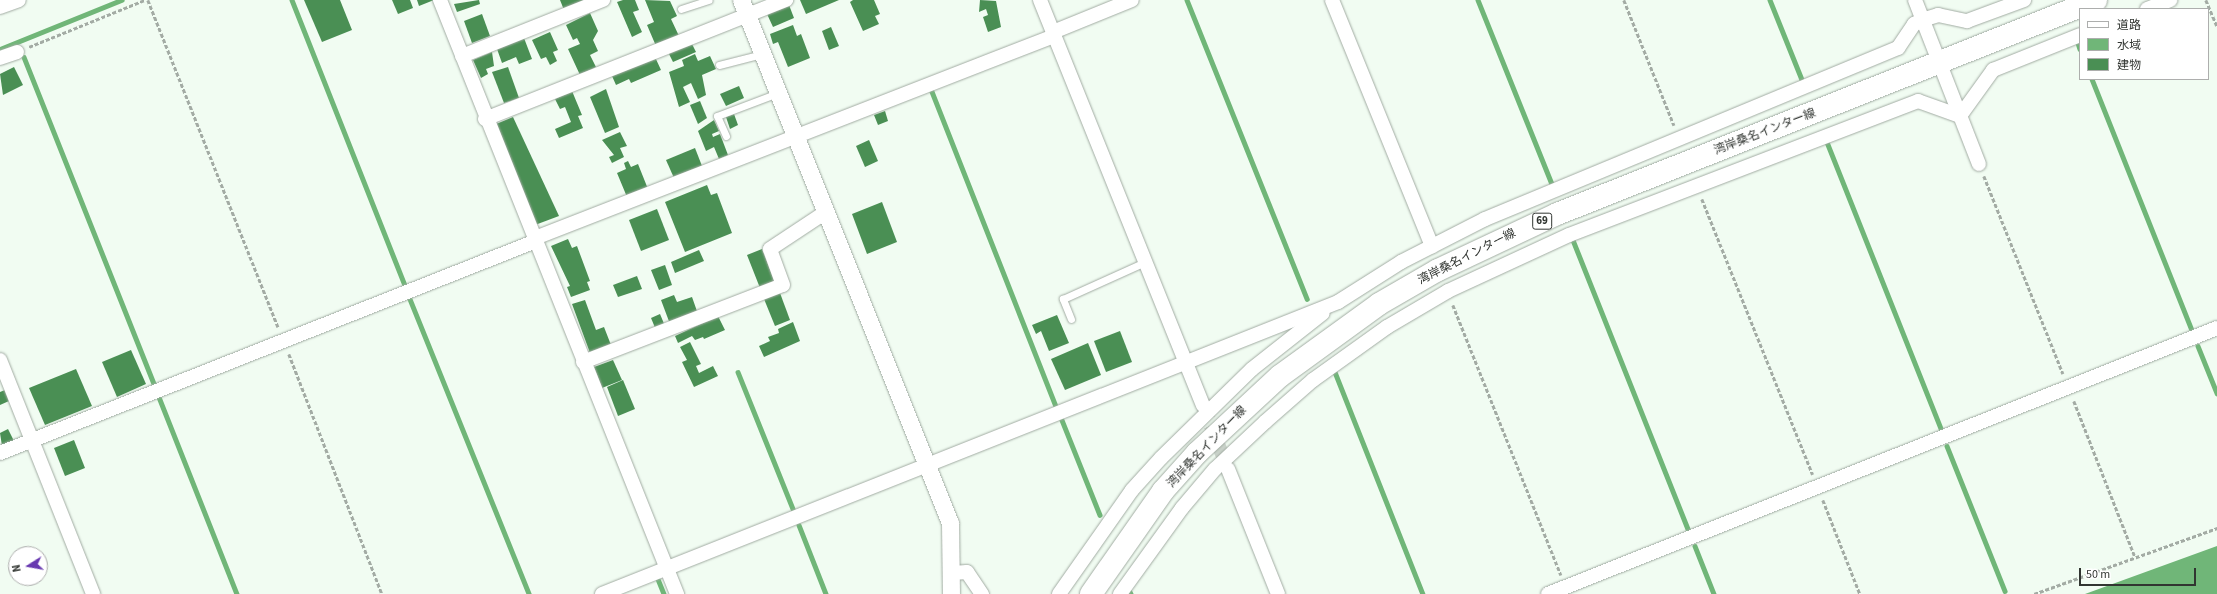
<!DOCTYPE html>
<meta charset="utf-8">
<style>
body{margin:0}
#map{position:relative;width:2217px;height:594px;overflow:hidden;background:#f1fcf2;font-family:"Source Sans 3","Noto Sans JP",sans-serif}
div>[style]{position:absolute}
.water>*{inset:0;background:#70b678}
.stream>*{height:4.5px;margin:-2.25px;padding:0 2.25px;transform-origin:2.25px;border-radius:2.25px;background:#70b678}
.building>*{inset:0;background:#4a8f54}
.minor-tunnel>*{height:14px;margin-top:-7px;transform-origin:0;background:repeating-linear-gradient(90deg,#cbd4cb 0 14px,transparent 0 21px)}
.path>*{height:2.5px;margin-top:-1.25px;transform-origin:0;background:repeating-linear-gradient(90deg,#a3aba4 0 4px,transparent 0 6px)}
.roads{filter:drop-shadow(0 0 1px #a1aba2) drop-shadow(0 0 1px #a1aba2)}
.service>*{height:7px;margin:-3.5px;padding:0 3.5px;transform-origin:3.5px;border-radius:3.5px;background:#fff}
.minor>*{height:14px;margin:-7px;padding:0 7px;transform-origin:7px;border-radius:7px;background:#fff}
.tertiary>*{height:17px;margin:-8.5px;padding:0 8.5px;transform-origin:8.5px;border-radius:8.5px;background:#fff}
.primary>*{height:22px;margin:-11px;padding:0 11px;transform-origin:11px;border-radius:11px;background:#fff}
span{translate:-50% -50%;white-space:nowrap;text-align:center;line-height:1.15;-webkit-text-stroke:3px #fff;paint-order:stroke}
.shield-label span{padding:1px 3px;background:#fff;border:1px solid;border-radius:3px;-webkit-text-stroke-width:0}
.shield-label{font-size:11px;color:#313531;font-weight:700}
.street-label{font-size:12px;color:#313531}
.legend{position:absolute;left:2079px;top:8px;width:130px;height:72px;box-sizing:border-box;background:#fff;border:1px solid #adaead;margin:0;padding:5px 7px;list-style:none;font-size:12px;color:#313531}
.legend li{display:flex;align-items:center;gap:8px;height:20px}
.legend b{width:20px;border:1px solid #adaead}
.north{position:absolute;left:8px;top:546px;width:40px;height:40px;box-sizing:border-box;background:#fff;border:1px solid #adaead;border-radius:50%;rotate:259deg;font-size:11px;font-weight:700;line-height:16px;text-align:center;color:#313531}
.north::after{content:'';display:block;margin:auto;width:14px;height:18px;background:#6839b0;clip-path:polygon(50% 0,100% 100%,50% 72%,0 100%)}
.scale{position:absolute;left:2079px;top:568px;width:117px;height:18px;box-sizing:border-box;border:2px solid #313531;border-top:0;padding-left:5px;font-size:12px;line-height:14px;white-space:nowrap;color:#313531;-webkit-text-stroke:3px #fff;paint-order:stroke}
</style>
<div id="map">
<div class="water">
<div style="clip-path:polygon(2217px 546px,2217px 594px,2085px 594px)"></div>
</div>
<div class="stream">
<div style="left:292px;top:0;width:308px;rotate:68.4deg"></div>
<div style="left:1187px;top:0;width:322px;rotate:68.1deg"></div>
<div style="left:1478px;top:0;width:198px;rotate:68.1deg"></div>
<div style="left:1770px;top:0;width:88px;rotate:68.1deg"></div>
<div style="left:2078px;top:43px;width:6px;rotate:72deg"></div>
<div style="left:0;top:49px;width:131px;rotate:-22deg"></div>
<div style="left:24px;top:57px;width:354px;rotate:68.3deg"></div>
<div style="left:2092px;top:79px;width:270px;rotate:68.3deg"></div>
<div style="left:931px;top:89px;width:341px;rotate:68.5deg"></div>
<div style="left:1827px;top:142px;width:309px;rotate:68.3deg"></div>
<div style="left:1573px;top:240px;width:311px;rotate:68.3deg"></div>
<div style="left:410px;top:299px;width:318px;rotate:68deg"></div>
<div style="left:2198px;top:346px;width:51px;rotate:68deg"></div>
<div style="left:738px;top:372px;width:148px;rotate:68.1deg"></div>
<div style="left:1335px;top:372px;width:239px;rotate:68.4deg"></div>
<div style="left:159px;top:397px;width:212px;rotate:68.4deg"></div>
<div style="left:1062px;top:420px;width:102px;rotate:68.2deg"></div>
<div style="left:1947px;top:446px;width:156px;rotate:68.2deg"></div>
<div style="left:799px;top:525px;width:74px;rotate:68.6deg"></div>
<div style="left:1695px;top:546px;width:52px;rotate:68.4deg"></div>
<div style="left:658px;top:579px;width:16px;rotate:68deg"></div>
<div style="left:1130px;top:592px;width:2px;rotate:63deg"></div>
</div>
<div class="building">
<div style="clip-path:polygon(304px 0,340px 0,352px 30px,322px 42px)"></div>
<div style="clip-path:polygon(392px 0,410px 0,413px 8px,398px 14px)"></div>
<div style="clip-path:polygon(417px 0,434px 0,419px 6px)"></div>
<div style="clip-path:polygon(479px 0,480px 4px,457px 12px,454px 4px)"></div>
<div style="clip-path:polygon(560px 0,584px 0,585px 2px,564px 10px)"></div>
<div style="clip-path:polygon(623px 0,635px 0,639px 10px,633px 12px,642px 32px,632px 37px,617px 2px)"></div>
<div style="clip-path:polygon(645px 0,670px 1px,677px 16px,671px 19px,679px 36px,656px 46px,647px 25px,654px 22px)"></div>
<div style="clip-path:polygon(800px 0,839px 0,806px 14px)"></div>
<div style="clip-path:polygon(853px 0,874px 0,880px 14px,875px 16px,879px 24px,863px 31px,850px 2px)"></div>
<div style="clip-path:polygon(980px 0,996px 1px,1001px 27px,988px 32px,983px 17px,988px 15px,986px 9px,979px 12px)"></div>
<div style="clip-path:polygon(789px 5px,794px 18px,773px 27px,767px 14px)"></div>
<div style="clip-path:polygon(590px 13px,598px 31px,593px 40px,598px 51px,590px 55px,596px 67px,580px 75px,568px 49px,580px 44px,577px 38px,573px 40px,566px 25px)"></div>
<div style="clip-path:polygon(482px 14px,490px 36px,472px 43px,464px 21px)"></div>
<div style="clip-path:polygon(793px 25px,797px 36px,801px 34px,810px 58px,788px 67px,778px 42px,773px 44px,770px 34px)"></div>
<div style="clip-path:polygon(831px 27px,839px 46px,829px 50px,822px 31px)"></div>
<div style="clip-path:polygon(550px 32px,558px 50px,553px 52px,557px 61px,550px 65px,546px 57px,541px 59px,532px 40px)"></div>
<div style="clip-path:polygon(524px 38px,532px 59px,519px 64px,516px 57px,502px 63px,497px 49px)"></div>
<div style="clip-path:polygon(691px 42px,696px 52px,673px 62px,668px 52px)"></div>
<div style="clip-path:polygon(492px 52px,494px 66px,486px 69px,488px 74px,481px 78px,473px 60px)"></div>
<div style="clip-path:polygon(695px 54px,698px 61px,710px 56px,716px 69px,702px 75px,706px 95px,698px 99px,691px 83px,683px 87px,690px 102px,679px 107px,669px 72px,684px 66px,682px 60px)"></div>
<div style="clip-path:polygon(655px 57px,661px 70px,631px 83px,629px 79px,616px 85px,612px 76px)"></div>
<div style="clip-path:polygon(14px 67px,23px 85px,3px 95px,0 74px)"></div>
<div style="clip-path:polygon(508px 67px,519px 98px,504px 103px,492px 72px)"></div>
<div style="clip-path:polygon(739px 86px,744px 98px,726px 106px,720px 94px)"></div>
<div style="clip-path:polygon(606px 89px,619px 127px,605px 133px,590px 97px)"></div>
<div style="clip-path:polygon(572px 91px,582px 115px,578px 116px,583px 128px,559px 138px,555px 129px,571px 122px,565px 107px,560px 109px,555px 99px)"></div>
<div style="clip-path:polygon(700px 101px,707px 118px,698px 124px,690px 105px)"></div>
<div style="clip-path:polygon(885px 111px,888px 121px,878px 125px,874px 115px)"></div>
<div style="clip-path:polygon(734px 114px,738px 125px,730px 129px,726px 117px)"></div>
<div style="clip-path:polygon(513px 117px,559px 216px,535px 225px,496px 124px)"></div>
<div style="clip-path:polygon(714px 120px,719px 131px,712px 134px,713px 137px,720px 134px,728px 155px,719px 159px,714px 147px,706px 151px,698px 131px)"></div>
<div style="clip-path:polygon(620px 132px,627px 146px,620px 148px,624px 157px,612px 163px,609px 157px,614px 155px,602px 140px)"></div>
<div style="clip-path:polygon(869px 140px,878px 161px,865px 167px,856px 146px)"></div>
<div style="clip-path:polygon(695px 148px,702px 166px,674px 178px,666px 160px)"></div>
<div style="clip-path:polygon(628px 161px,631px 167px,638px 164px,648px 189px,627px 197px,617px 173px,626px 169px,624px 163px)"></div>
<div style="clip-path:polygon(707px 185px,711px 195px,717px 193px,732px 233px,685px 252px,665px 202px)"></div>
<div style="clip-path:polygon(882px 202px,897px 242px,867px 254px,852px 214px)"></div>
<div style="clip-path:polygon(657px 209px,669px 240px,641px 251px,629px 220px)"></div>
<div style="clip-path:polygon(568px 239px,572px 248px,577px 246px,590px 281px,587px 282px,590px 290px,571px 297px,567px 287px,570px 286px,551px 246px)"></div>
<div style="clip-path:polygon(762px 249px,775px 282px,760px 288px,747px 255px)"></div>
<div style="clip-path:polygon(699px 250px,704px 261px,675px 273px,671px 262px)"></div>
<div style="clip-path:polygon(665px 265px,672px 285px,659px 290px,651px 270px)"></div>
<div style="clip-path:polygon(637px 276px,642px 289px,618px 297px,613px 285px)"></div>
<div style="clip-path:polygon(780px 293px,790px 320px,775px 326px,764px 299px)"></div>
<div style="clip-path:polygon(674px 295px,677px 302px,692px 297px,698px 314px,670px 324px,661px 300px)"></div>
<div style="clip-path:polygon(585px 300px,596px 330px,604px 327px,611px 345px,590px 353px,572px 304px)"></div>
<div style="clip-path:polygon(660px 314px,665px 326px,656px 330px,651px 318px)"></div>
<div style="clip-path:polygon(1057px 315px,1069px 343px,1049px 351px,1041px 331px,1036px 334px,1032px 325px)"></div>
<div style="clip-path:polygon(718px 316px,725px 330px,704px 339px,703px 337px,695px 340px,692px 336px,678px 343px,675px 336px)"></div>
<div style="clip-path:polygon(793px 322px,800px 341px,764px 357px,759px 346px,770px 341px,768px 337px,779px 333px,778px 329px)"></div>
<div style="clip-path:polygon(1120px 331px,1132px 362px,1106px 372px,1094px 341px)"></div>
<div style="clip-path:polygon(690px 342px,701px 364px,696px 366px,699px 373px,713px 366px,718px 376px,694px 387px,682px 362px,687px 360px,680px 347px)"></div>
<div style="clip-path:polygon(1088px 343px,1101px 375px,1065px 390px,1051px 359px)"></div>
<div style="clip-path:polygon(131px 350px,146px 384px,117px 397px,102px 362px)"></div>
<div style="clip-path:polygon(613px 360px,622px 380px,602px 388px,594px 367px)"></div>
<div style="clip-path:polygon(76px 369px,92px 406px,45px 425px,29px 388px)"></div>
<div style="clip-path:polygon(623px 380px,635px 409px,618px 416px,607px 387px)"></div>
<div style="clip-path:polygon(5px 390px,9px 401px,0 405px,0 392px)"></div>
<div style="clip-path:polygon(8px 429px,14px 441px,2px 446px,0 433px)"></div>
<div style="clip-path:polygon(74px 440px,85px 468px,65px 476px,54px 448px)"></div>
</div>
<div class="minor-tunnel">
<div style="left:1203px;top:406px;width:68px;rotate:68.4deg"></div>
</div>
<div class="path">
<div style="left:148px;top:0;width:352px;rotate:68.3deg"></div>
<div style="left:1624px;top:0;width:135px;rotate:68.2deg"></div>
<div style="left:2206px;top:0;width:28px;rotate:67deg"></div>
<div style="left:29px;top:47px;width:125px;rotate:-22.1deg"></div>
<div style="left:1984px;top:176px;width:213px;rotate:68.2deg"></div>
<div style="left:1702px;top:199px;width:297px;rotate:68.1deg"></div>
<div style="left:1453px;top:305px;width:291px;rotate:68.2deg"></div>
<div style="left:289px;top:354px;width:257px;rotate:68.8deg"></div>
<div style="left:2074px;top:401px;width:168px;rotate:68.6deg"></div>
<div style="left:1823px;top:500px;width:101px;rotate:68.5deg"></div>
<div style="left:2034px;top:594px;width:195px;rotate:-19.8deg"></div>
</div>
<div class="roads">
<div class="service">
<div style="left:681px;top:9px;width:29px;rotate:-18deg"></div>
<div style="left:719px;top:65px;width:44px;rotate:-14.3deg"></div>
<div style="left:726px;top:136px;width:22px;rotate:-114deg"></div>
<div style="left:717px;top:116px;width:65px;rotate:-20.7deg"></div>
<div style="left:1071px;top:319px;width:22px;rotate:-112deg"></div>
<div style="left:1063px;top:299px;width:90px;rotate:-24.3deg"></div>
</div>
<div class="minor">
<div style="left:440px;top:0;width:640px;rotate:68.25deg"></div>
<div style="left:1040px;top:0;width:437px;rotate:68.1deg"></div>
<div style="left:1332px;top:0;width:266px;rotate:67.9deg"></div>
<div style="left:1915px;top:0;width:176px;rotate:68.7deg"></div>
<div style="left:0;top:7px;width:20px;rotate:-20deg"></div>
<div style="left:2147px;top:9px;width:25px;rotate:-21deg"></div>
<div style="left:1053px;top:32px;width:85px;rotate:-22.1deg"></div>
<div style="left:462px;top:56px;width:152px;rotate:-21.7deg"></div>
<div style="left:0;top:58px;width:18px;rotate:-19deg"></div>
<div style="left:485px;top:119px;width:324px;rotate:-21.6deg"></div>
<div style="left:535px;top:238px;width:557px;rotate:-21.27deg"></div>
<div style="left:0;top:360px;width:252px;rotate:68.3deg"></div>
<div style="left:583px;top:362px;width:214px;rotate:-21.1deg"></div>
<div style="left:783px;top:285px;width:38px;rotate:-110deg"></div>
<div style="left:770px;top:249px;width:67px;rotate:-33.5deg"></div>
<div style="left:0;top:453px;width:576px;rotate:-21.58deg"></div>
<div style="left:1228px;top:469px;width:135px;rotate:68.2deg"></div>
<div style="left:952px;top:573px;width:15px;rotate:-4deg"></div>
<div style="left:967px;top:572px;width:27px;rotate:56deg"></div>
<div style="left:602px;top:594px;width:792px;rotate:-21.64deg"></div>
<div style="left:1338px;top:302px;width:75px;rotate:-32.4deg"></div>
<div style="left:1401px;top:262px;width:94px;rotate:-27.1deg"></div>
<div style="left:1485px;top:219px;width:447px;rotate:-22.5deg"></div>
<div style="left:1898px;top:48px;width:29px;rotate:-56deg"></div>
<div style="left:1914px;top:24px;width:9px;rotate:-27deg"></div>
<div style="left:1922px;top:20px;width:17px;rotate:-17deg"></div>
<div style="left:1938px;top:15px;width:30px;rotate:12deg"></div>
<div style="left:1967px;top:21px;width:61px;rotate:-20.2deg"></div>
<div style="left:1059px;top:594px;width:127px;rotate:-54.9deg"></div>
<div style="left:1132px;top:490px;width:43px;rotate:-47.8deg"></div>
<div style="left:1161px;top:458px;width:127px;rotate:-44.4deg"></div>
<div style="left:1252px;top:369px;width:90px;rotate:-38.3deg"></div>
<div style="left:1120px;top:594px;width:106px;rotate:-54.2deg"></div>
<div style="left:1182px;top:508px;width:51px;rotate:-49.8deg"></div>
<div style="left:1215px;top:469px;width:69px;rotate:-43.2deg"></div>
<div style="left:1265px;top:422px;width:64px;rotate:-41.2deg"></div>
<div style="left:1313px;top:380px;width:91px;rotate:-35.6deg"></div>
<div style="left:1387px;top:327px;width:71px;rotate:-30.5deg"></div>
<div style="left:1448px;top:291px;width:133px;rotate:-24.8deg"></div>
<div style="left:1569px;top:235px;width:374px;rotate:-21deg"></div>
<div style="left:1918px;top:101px;width:45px;rotate:19.7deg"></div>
<div style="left:1960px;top:116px;width:57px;rotate:-54.3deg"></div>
<div style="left:1993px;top:70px;width:94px;rotate:-21.9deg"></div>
<div style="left:1548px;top:594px;width:720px;rotate:-21.68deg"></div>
</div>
<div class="tertiary">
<div style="left:741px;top:0;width:563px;rotate:68.22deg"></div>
<div style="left:950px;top:523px;width:71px;rotate:89.2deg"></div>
</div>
<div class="primary">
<div style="left:1091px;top:594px;width:126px;rotate:-55deg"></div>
<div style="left:1163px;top:491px;width:51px;rotate:-48.2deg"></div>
<div style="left:1197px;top:453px;width:113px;rotate:-42.9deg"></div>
<div style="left:1280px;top:376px;width:122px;rotate:-36deg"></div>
<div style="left:1379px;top:304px;width:68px;rotate:-30deg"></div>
<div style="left:1438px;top:270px;width:132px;rotate:-25.2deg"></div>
<div style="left:1557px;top:214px;width:580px;rotate:-21.65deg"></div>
</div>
</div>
<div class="shield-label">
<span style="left:1542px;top:221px">69</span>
</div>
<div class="street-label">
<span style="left:1765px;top:132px;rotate:-21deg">湾岸桑名インター線</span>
<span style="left:1467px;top:257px;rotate:-27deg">湾岸桑名インター線</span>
<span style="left:1207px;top:447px;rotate:-46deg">湾岸桑名インター線</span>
</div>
<ul class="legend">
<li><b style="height:5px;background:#fff"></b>道路</li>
<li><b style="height:11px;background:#70b678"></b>水域</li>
<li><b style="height:11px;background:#4a8f54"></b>建物</li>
</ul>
<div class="north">N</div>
<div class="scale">50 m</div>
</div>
